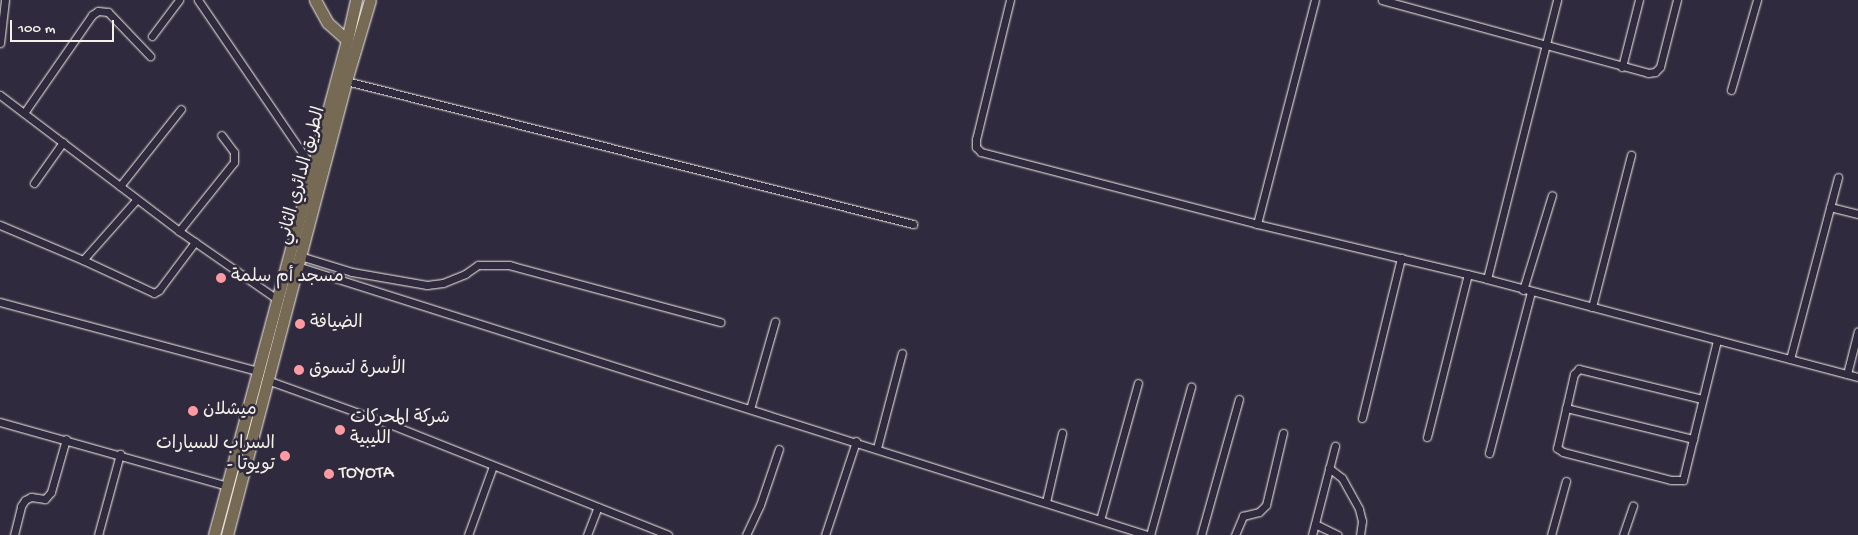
<!DOCTYPE html>
<meta charset="utf-8">
<style>
body{margin:0}
#map{position:relative;width:1858px;height:535px;overflow:hidden;background:#2f2a3d;font-family:"Gochi Hand","Playpen Sans Arabic",sans-serif}
div>[style]{position:absolute}
.roads{filter:drop-shadow(0 0 1px #f4f1e8) drop-shadow(0 0 1px #f4f1e8)}
.minor>*{height:7px;margin:-3.5px;padding:0 3.5px;transform-origin:3.5px;border-radius:3.5px;background:#2f2a3d}
.primary>*{height:11px;margin:-5.5px;padding:0 5.5px;transform-origin:5.5px;border-radius:5.5px;background:#776a54}
.trunk>*{height:11px;margin:-5.5px;padding:0 5.5px;transform-origin:5.5px;border-radius:5.5px;background:#776a54}
.dots>*{width:14px;height:14px;translate:-50% -50%;box-sizing:border-box;border:2px solid #2f2a3d;border-radius:50%}
span{translate:-50% -50%;white-space:nowrap;text-align:center;line-height:1.15;-webkit-text-stroke:5px #2f2a3d;paint-order:stroke}
.street-label{font-size:18px;color:#f4f1e8}
.poi-label{font-size:18px;color:#f4f1e8}
.left{translate:0 -50%;text-align:left}
.right{translate:-100% -50%;text-align:right}
.scale{position:absolute;left:10px;top:20px;width:104px;height:22px;box-sizing:border-box;border:2px solid #f4f1e8;border-top:0;padding-left:6px;font-size:15px;line-height:18px;white-space:nowrap;color:#f4f1e8;-webkit-text-stroke:4px #2f2a3d;paint-order:stroke}
</style>
<div id="map">
<div class="roads">
<div class="minor">
<div style="left:198px;top:0;width:202px;rotate:55.7deg"></div>
<div style="left:1010px;top:0;width:143px;rotate:103.7deg"></div>
<div style="left:976px;top:139px;width:8px;rotate:90deg"></div>
<div style="left:976px;top:147px;width:7px;rotate:45deg"></div>
<div style="left:981px;top:152px;width:285px;rotate:14.6deg"></div>
<div style="left:1257px;top:224px;width:236px;rotate:13.4deg"></div>
<div style="left:1487px;top:279px;width:384px;rotate:14.8deg"></div>
<div style="left:1382px;top:0;width:276px;rotate:15.3deg"></div>
<div style="left:1648px;top:73px;width:7px;rotate:-8deg"></div>
<div style="left:1655px;top:72px;width:7px;rotate:-45deg"></div>
<div style="left:1660px;top:67px;width:69px;rotate:-75.8deg"></div>
<div style="left:152px;top:36px;width:45px;rotate:-53.1deg"></div>
<div style="left:0;top:43px;width:43px;rotate:-83.4deg"></div>
<div style="left:1622px;top:67px;width:69px;rotate:-75.8deg"></div>
<div style="left:346px;top:81px;width:585px;rotate:14.16deg"></div>
<div style="left:1731px;top:90px;width:94px;rotate:-73.9deg"></div>
<div style="left:0;top:95px;width:225px;rotate:37.2deg"></div>
<div style="left:179px;top:231px;width:119px;rotate:34.8deg"></div>
<div style="left:24px;top:113px;width:119px;rotate:-55.2deg"></div>
<div style="left:92px;top:15px;width:7px;rotate:-34deg"></div>
<div style="left:98px;top:11px;width:10px;rotate:6deg"></div>
<div style="left:108px;top:12px;width:61px;rotate:46.3deg"></div>
<div style="left:34px;top:183px;width:50px;rotate:-54.7deg"></div>
<div style="left:120px;top:186px;width:98px;rotate:-51.6deg"></div>
<div style="left:1830px;top:207px;width:29px;rotate:14deg"></div>
<div style="left:1257px;top:224px;width:231px;rotate:-75.5deg"></div>
<div style="left:0;top:225px;width:90px;rotate:22.9deg"></div>
<div style="left:83px;top:260px;width:81px;rotate:-48.5deg"></div>
<div style="left:179px;top:231px;width:88px;rotate:-51.4deg"></div>
<div style="left:234px;top:162px;width:10px;rotate:-90deg"></div>
<div style="left:234px;top:152px;width:21px;rotate:-127deg"></div>
<div style="left:300px;top:256px;width:54px;rotate:17.1deg"></div>
<div style="left:352px;top:272px;width:76px;rotate:9.8deg"></div>
<div style="left:427px;top:285px;width:16px;rotate:-7deg"></div>
<div style="left:443px;top:283px;width:24px;rotate:-22deg"></div>
<div style="left:465px;top:274px;width:16px;rotate:-35deg"></div>
<div style="left:478px;top:265px;width:31px"></div>
<div style="left:509px;top:265px;width:219px;rotate:15.1deg"></div>
<div style="left:83px;top:260px;width:78px;rotate:24.9deg"></div>
<div style="left:154px;top:293px;width:6px;rotate:-31deg"></div>
<div style="left:159px;top:290px;width:60px;rotate:-53.1deg"></div>
<div style="left:297px;top:266px;width:892px;rotate:17.56deg"></div>
<div style="left:1487px;top:279px;width:288px;rotate:-75.9deg"></div>
<div style="left:1523px;top:290px;width:99px;rotate:-73deg"></div>
<div style="left:0;top:302px;width:266px;rotate:15deg"></div>
<div style="left:1592px;top:307px;width:157px;rotate:-75.6deg"></div>
<div style="left:1790px;top:359px;width:188px;rotate:-75.2deg"></div>
<div style="left:1847px;top:374px;width:44px;rotate:-75.7deg"></div>
<div style="left:267px;top:380px;width:133px;rotate:19.8deg"></div>
<div style="left:392px;top:425px;width:297px;rotate:21.7deg"></div>
<div style="left:1702px;top:399px;width:127px;rotate:-166.3deg"></div>
<div style="left:1579px;top:369px;width:7px;rotate:135deg"></div>
<div style="left:1574px;top:374px;width:76px;rotate:102.9deg"></div>
<div style="left:1557px;top:448px;width:7px;rotate:34deg"></div>
<div style="left:1563px;top:452px;width:112px;rotate:14.5deg"></div>
<div style="left:1671px;top:480px;width:12px"></div>
<div style="left:1683px;top:480px;width:144px;rotate:-76.3deg"></div>
<div style="left:1566px;top:408px;width:131px;rotate:13.7deg"></div>
<div style="left:750px;top:409px;width:91px;rotate:-74.1deg"></div>
<div style="left:1362px;top:418px;width:165px;rotate:-76.3deg"></div>
<div style="left:0;top:422px;width:236px;rotate:15.7deg"></div>
<div style="left:1427px;top:437px;width:168px;rotate:-75.9deg"></div>
<div style="left:877px;top:448px;width:98px;rotate:-75.3deg"></div>
<div style="left:1489px;top:453px;width:166px;rotate:-75.4deg"></div>
<div style="left:1329px;top:468px;width:16px;rotate:38deg"></div>
<div style="left:1342px;top:478px;width:35px;rotate:61deg"></div>
<div style="left:1359px;top:509px;width:12px;rotate:76deg"></div>
<div style="left:1362px;top:521px;width:14px;rotate:98deg"></div>
<div style="left:1046px;top:502px;width:71px;rotate:-76.9deg"></div>
<div style="left:1100px;top:520px;width:142px;rotate:-74.5deg"></div>
<div style="left:1315px;top:524px;width:25px;rotate:26deg"></div>
<div style="left:14px;top:535px;width:30px;rotate:-76deg"></div>
<div style="left:21px;top:506px;width:7px;rotate:-56deg"></div>
<div style="left:25px;top:500px;width:7px;rotate:-27deg"></div>
<div style="left:31px;top:497px;width:14px;rotate:8deg"></div>
<div style="left:45px;top:499px;width:9px;rotate:-49deg"></div>
<div style="left:51px;top:492px;width:55px;rotate:-74.2deg"></div>
<div style="left:98px;top:535px;width:84px;rotate:-74.8deg"></div>
<div style="left:468px;top:535px;width:73px;rotate:-70.1deg"></div>
<div style="left:587px;top:535px;width:30px;rotate:-69deg"></div>
<div style="left:746px;top:535px;width:33px;rotate:-65deg"></div>
<div style="left:760px;top:505px;width:59px;rotate:-71.3deg"></div>
<div style="left:825px;top:535px;width:99px;rotate:-71.7deg"></div>
<div style="left:1150px;top:535px;width:154px;rotate:-74.5deg"></div>
<div style="left:1201px;top:535px;width:141px;rotate:-74.4deg"></div>
<div style="left:1235px;top:535px;width:21px;rotate:-67deg"></div>
<div style="left:1243px;top:516px;width:16px;rotate:-14deg"></div>
<div style="left:1259px;top:512px;width:10px;rotate:-45deg"></div>
<div style="left:1266px;top:505px;width:74px;rotate:-76.7deg"></div>
<div style="left:1312px;top:535px;width:92px;rotate:-75.5deg"></div>
<div style="left:1551px;top:535px;width:56px;rotate:-74.5deg"></div>
<div style="left:1623px;top:535px;width:31px;rotate:-71deg"></div>
</div>
<div class="primary">
<div style="left:315px;top:0;width:26px;rotate:61deg"></div>
<div style="left:328px;top:23px;width:25px;rotate:42deg"></div>
</div>
<div class="trunk">
<div style="left:214px;top:535px;width:513px;rotate:-74.96deg"></div>
<div style="left:347px;top:40px;width:41px;rotate:-77.3deg"></div>
<div style="left:227px;top:535px;width:469px;rotate:-75.3deg"></div>
<div style="left:346px;top:81px;width:84px;rotate:-73.5deg"></div>
</div>
</div>
<div class="dots">
<div style="left:221px;top:278px;background:#ff9aa2"></div>
<div style="left:300px;top:324px;background:#ff9aa2"></div>
<div style="left:299px;top:370px;background:#ff9aa2"></div>
<div style="left:193px;top:411px;background:#ff9aa2"></div>
<div style="left:340px;top:430px;background:#ff9aa2"></div>
<div style="left:285px;top:456px;background:#ff9aa2"></div>
<div style="left:329px;top:474px;background:#ff9aa2"></div>
</div>
<div class="street-label">
<span style="left:303px;top:176px;rotate:-75deg">الطريق الدائري الثاني</span>
</div>
<div class="poi-label">
<span class="left" style="left:231px;top:278px">مسجد أم سلمة</span>
<span class="left" style="left:310px;top:324px">الضيافة</span>
<span class="left" style="left:309px;top:370px">الأسرة لتسوق</span>
<span class="left" style="left:203px;top:411px">ميشلان</span>
<span class="left" style="left:350px;top:430px">شركة المحركات<br>الليبية</span>
<span class="right" style="left:275px;top:456px">السراب للسيارات<br>- تويوتا</span>
<span class="left" style="left:339px;top:474px">TOYOTA</span>
</div>
<div class="scale">100 m</div>
</div>
